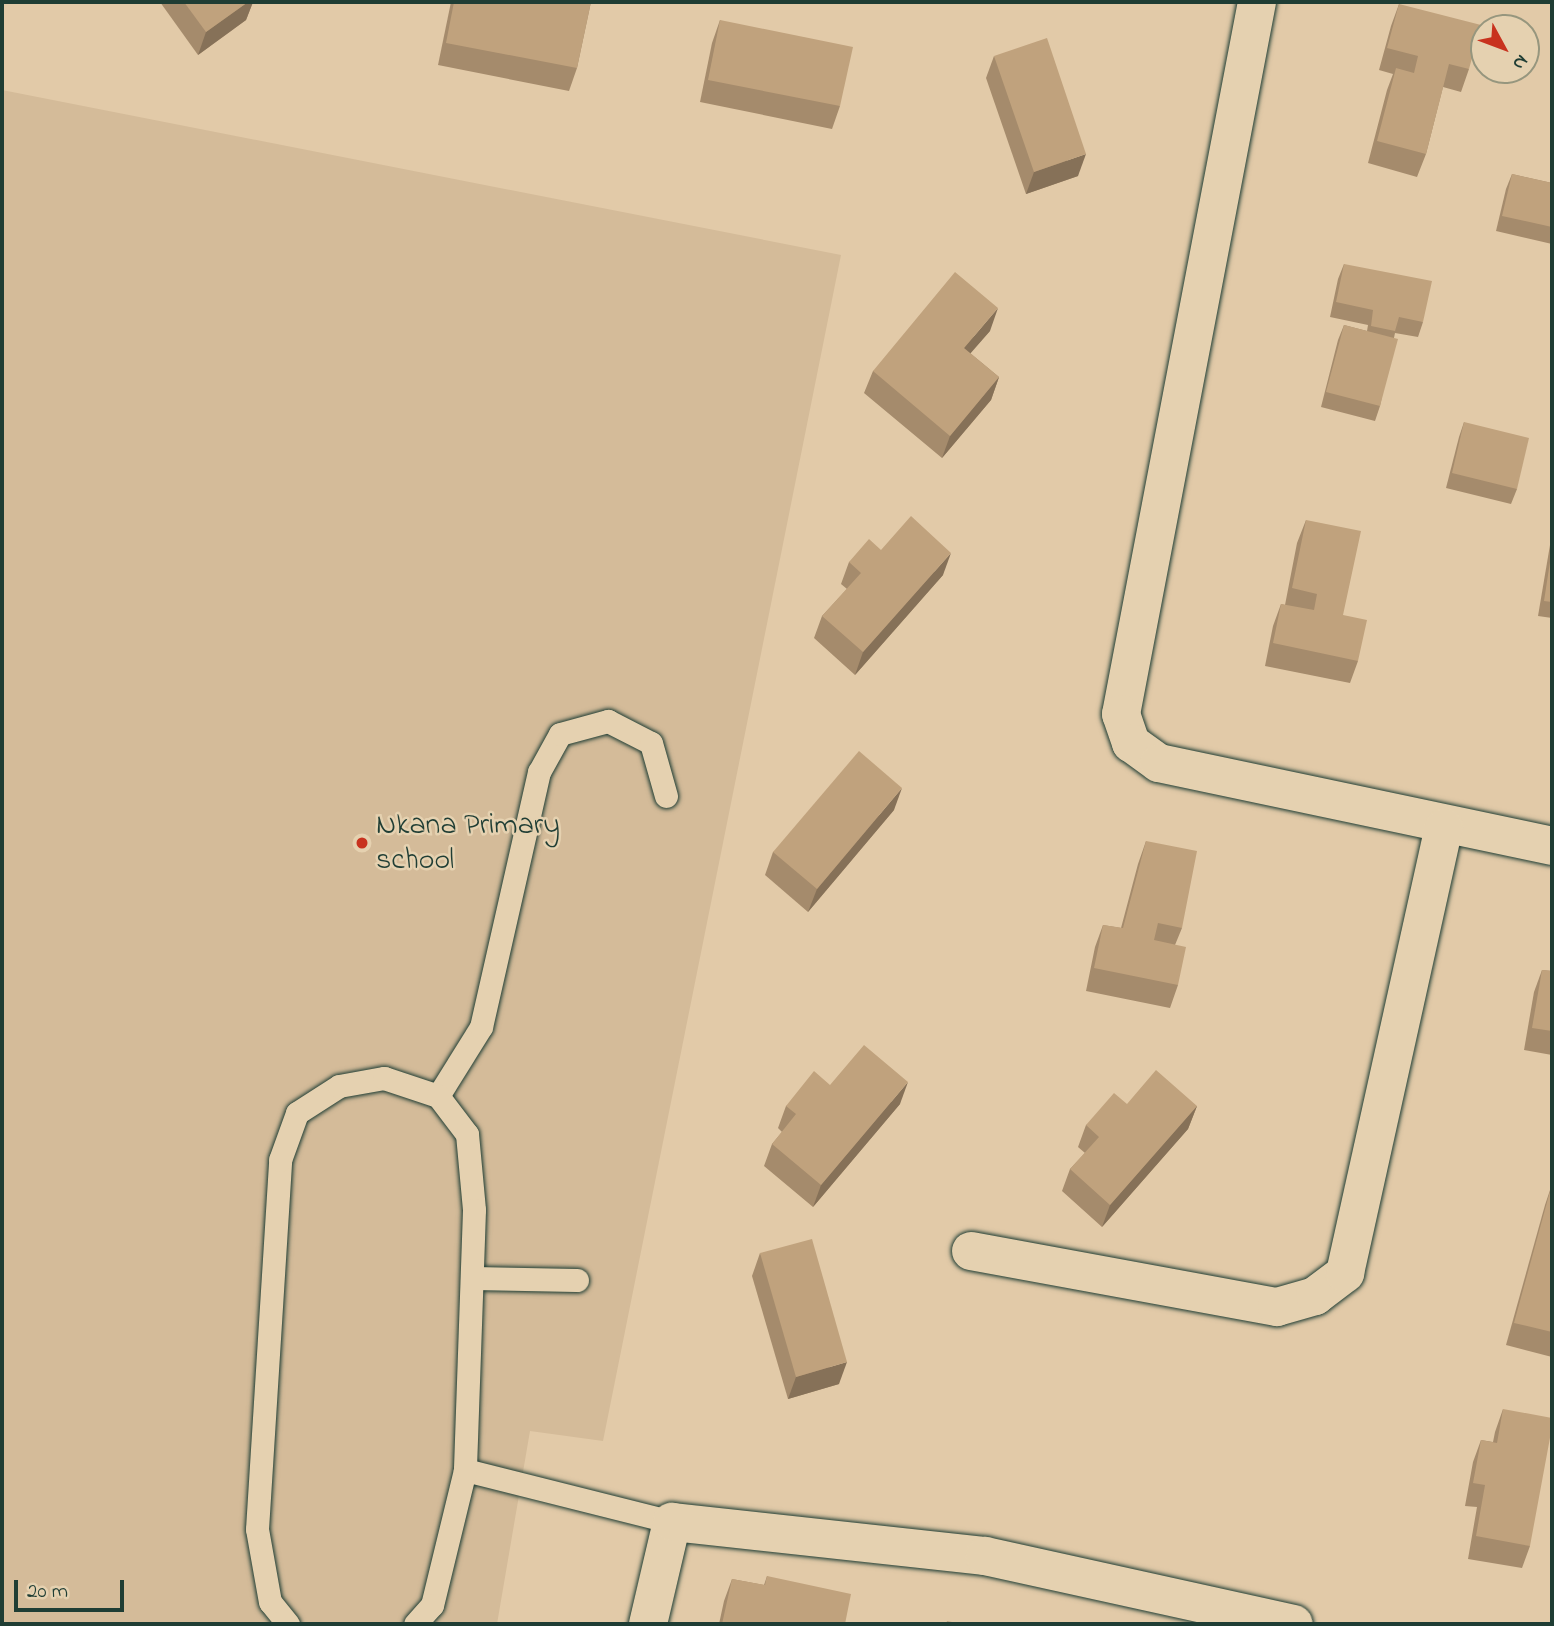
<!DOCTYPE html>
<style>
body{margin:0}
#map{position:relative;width:1554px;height:1626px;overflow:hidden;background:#e2caa8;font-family:"Indie Flower",sans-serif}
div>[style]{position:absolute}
.built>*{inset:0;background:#d4bb99}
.roads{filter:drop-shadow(0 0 2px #1f3d34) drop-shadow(0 0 2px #1f3d34)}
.lane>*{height:23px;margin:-11.5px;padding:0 11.5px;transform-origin:11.5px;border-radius:11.5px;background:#e5d1b0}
.street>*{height:38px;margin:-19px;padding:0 19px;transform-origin:19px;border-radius:19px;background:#e5d1b0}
.wall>*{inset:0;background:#a58b6c}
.shaded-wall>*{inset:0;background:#867158}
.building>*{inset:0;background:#c0a27d}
.dots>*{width:19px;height:19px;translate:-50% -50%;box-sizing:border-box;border:4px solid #e5d1b0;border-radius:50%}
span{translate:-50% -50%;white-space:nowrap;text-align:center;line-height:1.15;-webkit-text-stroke:5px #e5d1b0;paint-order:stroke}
.poi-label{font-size:30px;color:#1f3d34}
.left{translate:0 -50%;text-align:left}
.frame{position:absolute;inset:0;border:4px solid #1f3d34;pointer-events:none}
.north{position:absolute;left:1470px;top:14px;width:70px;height:70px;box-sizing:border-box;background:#e5d1b0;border:2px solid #96967e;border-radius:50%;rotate:131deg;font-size:19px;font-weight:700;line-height:28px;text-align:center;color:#1f3d34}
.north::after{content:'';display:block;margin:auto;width:24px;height:32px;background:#c8321e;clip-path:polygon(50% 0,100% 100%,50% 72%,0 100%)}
.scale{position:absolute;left:14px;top:1580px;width:110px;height:32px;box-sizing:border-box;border:4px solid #1f3d34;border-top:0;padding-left:9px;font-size:21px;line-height:24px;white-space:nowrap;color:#1f3d34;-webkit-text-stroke:5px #e5d1b0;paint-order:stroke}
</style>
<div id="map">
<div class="built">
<div style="clip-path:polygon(2px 90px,841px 255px,603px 1441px,530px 1431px,497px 1624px,2px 1624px)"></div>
</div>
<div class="roads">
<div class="lane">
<div style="left:438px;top:1096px;width:81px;rotate:-58.1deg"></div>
<div style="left:481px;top:1027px;width:262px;rotate:-77.2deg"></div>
<div style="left:539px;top:772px;width:43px;rotate:-61.1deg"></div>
<div style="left:560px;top:734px;width:50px;rotate:-15.2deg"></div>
<div style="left:608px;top:721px;width:48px;rotate:27.1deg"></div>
<div style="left:651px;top:743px;width:55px;rotate:74.2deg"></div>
<div style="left:472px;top:1278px;width:105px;rotate:1.1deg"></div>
<div style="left:465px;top:1470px;width:213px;rotate:14.1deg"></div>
<div style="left:288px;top:1624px;width:28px;rotate:-129deg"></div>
<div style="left:270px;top:1602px;width:74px;rotate:-100.1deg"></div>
<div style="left:257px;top:1529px;width:370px;rotate:-86.4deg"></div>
<div style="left:280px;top:1160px;width:50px;rotate:-70.1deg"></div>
<div style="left:297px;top:1113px;width:50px;rotate:-32.7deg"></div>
<div style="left:339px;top:1086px;width:46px;rotate:-10.1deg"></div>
<div style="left:384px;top:1078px;width:57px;rotate:18.4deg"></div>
<div style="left:438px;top:1096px;width:48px;rotate:52.7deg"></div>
<div style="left:467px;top:1134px;width:76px;rotate:84.7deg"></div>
<div style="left:474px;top:1210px;width:260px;rotate:92deg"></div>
<div style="left:465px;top:1470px;width:139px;rotate:103.7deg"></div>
<div style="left:432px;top:1605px;width:25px;rotate:132deg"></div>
</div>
<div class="street">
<div style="left:1257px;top:2px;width:725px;rotate:100.81deg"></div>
<div style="left:1121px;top:714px;width:31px;rotate:71deg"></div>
<div style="left:1131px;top:743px;width:34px;rotate:36deg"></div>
<div style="left:1159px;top:763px;width:402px;rotate:11.9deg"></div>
<div style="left:971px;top:1251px;width:311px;rotate:10.4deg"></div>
<div style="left:1277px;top:1307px;width:40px;rotate:-16deg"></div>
<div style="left:1315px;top:1296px;width:38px;rotate:-37deg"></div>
<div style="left:1345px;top:1273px;width:456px;rotate:-77.5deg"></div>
<div style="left:648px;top:1624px;width:105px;rotate:-76.8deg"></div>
<div style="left:672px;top:1522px;width:315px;rotate:6.2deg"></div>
<div style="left:985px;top:1556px;width:316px;rotate:12.4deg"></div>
</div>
</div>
<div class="wall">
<div style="clip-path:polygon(160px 2px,253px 2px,246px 20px,198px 55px)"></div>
<div style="clip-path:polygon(451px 2px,591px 2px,577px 68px,569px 91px,438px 65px)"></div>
<div style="clip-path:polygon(1399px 4px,1469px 69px,1461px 92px,1443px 87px,1426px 154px,1417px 177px,1368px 163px,1387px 90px,1393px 74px,1379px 70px,1391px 26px)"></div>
<div style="clip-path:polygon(720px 20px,840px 106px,832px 129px,700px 102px,712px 43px)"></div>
<div style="clip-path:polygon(994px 56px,1078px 176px,1026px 194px,986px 78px)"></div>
<div style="clip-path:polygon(1512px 174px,1552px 183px,1552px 244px,1496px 231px,1506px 189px)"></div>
<div style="clip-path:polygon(1344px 264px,1423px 322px,1418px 337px,1395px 333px,1380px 406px,1375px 421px,1321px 407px,1338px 340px,1344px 325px,1367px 331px,1368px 325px,1330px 317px,1338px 279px)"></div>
<div style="clip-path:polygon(990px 331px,970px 353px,999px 377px,991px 400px,942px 458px,864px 393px,873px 371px)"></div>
<div style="clip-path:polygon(1464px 422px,1517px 489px,1511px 504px,1446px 488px,1459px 437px)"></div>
<div style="clip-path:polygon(1306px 520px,1343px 615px,1358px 661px,1350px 683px,1265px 666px,1273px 626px,1281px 604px,1285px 605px,1297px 543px)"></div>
<div style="clip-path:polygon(1552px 538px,1552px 618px,1538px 616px,1550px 545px)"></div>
<div style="clip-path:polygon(881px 550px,943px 575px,855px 675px,814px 638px,822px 616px,847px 589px,841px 584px,849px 562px)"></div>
<div style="clip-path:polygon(894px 810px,808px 912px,765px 875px,773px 852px)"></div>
<div style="clip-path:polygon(1146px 841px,1182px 928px,1175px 945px,1178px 985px,1170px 1008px,1086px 991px,1095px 947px,1103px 925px,1121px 928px,1138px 864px)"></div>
<div style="clip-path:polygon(1542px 970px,1552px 971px,1552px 1055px,1524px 1050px,1534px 992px)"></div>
<div style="clip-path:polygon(830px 1085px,900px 1104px,813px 1207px,764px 1166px,772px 1144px,782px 1132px,778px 1128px,786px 1106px)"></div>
<div style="clip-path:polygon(1127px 1104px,1197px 1106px,1188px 1129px,1102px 1227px,1062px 1191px,1070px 1169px,1085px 1153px,1078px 1147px,1086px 1125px)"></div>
<div style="clip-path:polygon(1552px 1184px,1552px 1357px,1506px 1345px,1545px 1205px)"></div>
<div style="clip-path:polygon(760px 1253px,839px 1384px,788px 1399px,752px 1276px)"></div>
<div style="clip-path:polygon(1503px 1409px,1530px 1546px,1522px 1568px,1468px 1559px,1477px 1507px,1465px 1506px,1473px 1462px,1481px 1440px,1493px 1442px,1495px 1432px)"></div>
<div style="clip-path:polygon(767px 1576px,845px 1624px,719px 1624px,724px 1601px,732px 1579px,764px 1585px)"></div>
</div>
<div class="shaded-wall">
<div style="clip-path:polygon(248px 2px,253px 2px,246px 20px,198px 55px,206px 32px)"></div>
<div style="clip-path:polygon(1086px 154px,1078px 176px,1026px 194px,1034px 172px)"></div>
<div style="clip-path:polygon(998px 308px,990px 331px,956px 370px,964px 348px)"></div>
<div style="clip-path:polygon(999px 377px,991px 400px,942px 458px,950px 436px)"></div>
<div style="clip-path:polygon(951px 553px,943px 575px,855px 675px,863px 652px)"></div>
<div style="clip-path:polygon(902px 788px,894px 810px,808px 912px,817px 889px)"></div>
<div style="clip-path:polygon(908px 1082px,900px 1104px,813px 1207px,821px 1185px)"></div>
<div style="clip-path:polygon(1197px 1106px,1188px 1129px,1102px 1227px,1110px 1205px)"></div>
<div style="clip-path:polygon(847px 1362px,839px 1384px,788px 1399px,796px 1377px)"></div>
</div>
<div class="building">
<div style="clip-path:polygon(184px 2px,248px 2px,206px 32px)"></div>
<div style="clip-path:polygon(454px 2px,591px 2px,577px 68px,446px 43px)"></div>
<div style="clip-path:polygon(1399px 4px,1481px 25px,1469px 69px,1449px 64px,1426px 154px,1377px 141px,1396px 68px,1414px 73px,1418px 56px,1387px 48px)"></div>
<div style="clip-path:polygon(720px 20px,853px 47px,840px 106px,708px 80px)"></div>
<div style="clip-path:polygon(1047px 38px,1086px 154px,1034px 172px,994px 56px)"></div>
<div style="clip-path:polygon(1512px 174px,1552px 183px,1552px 227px,1502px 216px)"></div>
<div style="clip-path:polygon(1344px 264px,1432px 281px,1423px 322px,1399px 317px,1395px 331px,1371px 326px,1373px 310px,1336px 302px)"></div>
<div style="clip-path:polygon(955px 272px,998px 308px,964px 348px,999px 377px,950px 436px,873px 371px)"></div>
<div style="clip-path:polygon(1344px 325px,1398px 339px,1380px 406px,1326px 392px)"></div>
<div style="clip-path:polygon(1464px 422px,1529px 438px,1517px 489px,1452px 473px)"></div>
<div style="clip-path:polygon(911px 516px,951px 553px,863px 652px,822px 616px,861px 573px,849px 562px,869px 539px,881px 550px)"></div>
<div style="clip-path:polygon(1306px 520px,1361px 531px,1343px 615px,1367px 620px,1358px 661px,1273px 643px,1281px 604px,1314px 610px,1317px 594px,1292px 588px)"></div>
<div style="clip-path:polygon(1552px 549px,1552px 602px,1544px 601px)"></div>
<div style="clip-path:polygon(859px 751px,902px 788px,817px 889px,773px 852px)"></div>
<div style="clip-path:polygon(1146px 841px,1197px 851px,1182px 928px,1158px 923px,1154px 940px,1186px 947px,1178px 985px,1094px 968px,1103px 925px,1123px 928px)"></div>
<div style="clip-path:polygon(1542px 970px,1552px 971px,1552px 1031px,1532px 1028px)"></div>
<div style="clip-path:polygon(864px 1045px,908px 1082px,821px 1185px,772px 1144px,796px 1114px,786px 1106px,814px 1071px,830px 1085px)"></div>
<div style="clip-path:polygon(1156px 1070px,1197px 1106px,1110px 1205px,1070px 1169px,1099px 1137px,1086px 1125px,1114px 1093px,1127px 1104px)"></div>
<div style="clip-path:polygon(1552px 1184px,1552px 1332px,1514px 1323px)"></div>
<div style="clip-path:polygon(812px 1239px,847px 1362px,796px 1377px,760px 1253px)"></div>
<div style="clip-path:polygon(1503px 1409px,1552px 1418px,1552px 1427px,1530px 1546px,1476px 1536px,1485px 1485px,1473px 1483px,1481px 1440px,1497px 1443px)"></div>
<div style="clip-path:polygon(767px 1576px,851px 1594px,845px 1624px,722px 1624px,732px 1579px,765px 1585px)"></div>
<div style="clip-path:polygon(947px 1621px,962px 1624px,946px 1624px)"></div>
</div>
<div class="dots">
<div style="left:362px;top:843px;background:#c8321e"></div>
</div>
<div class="poi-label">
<span class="left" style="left:376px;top:843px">Nkana Primary<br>school</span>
</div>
<div class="frame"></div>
<div class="north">N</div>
<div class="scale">20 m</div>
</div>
